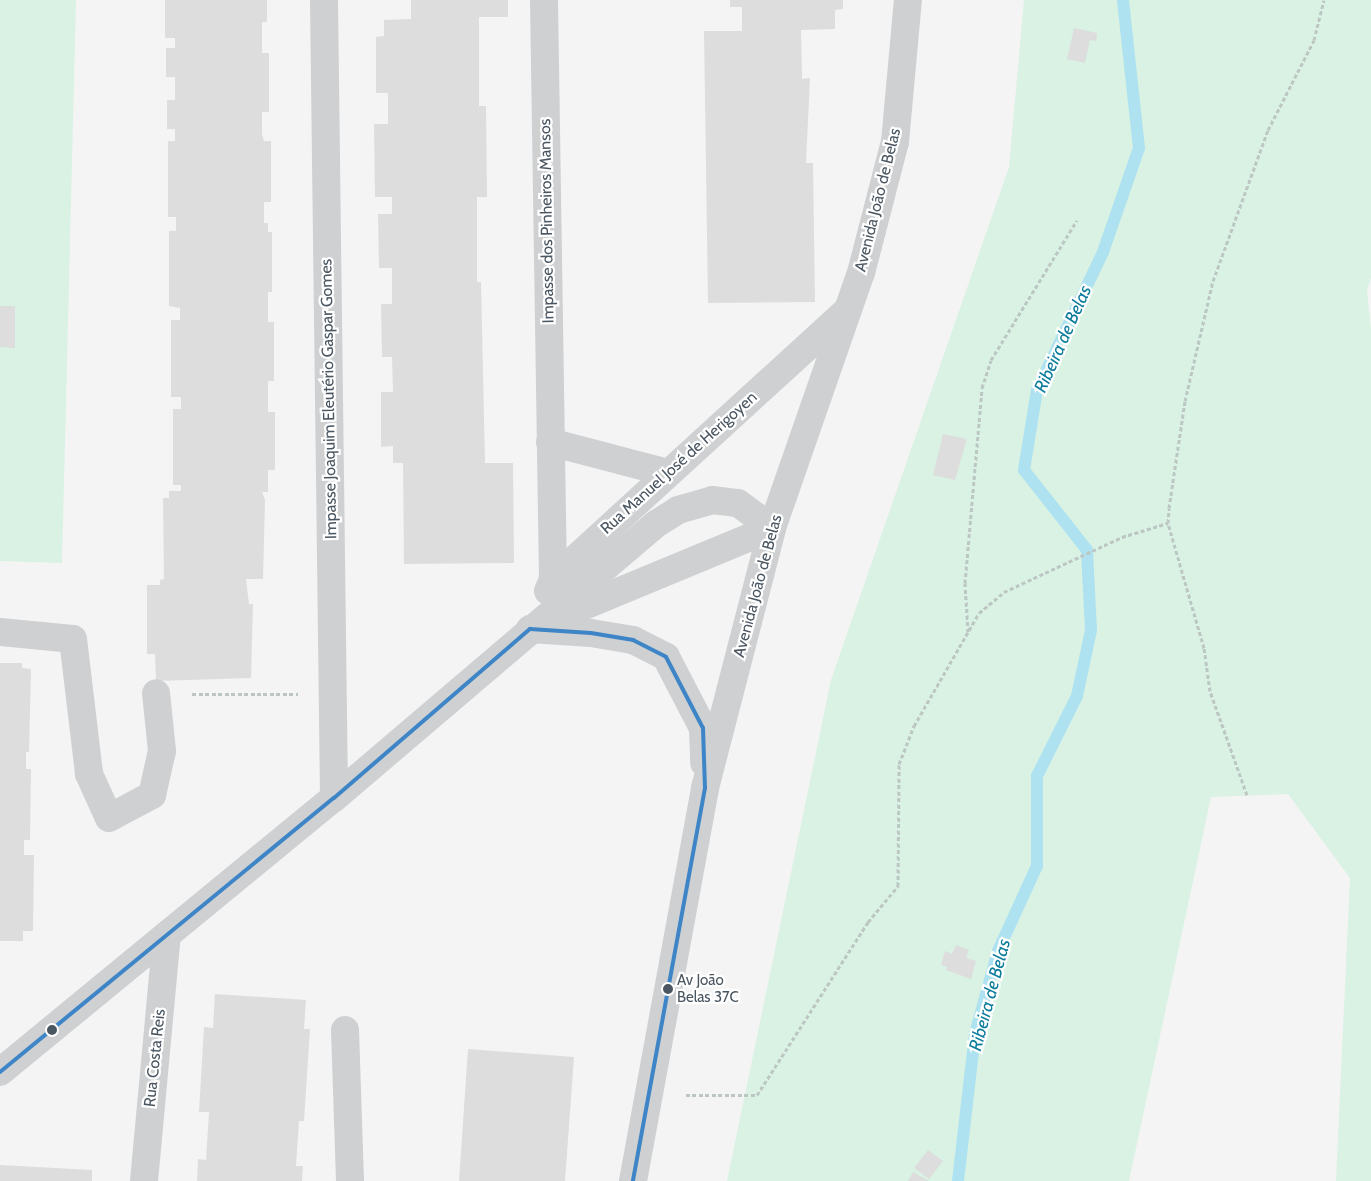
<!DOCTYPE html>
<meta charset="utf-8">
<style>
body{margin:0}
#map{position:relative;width:1371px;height:1181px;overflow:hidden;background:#f4f4f4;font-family:Cabin,sans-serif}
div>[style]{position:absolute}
.green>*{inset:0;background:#d9f2e3}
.stream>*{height:12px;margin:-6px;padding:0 6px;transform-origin:6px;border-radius:6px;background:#aee2f0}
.building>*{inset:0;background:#ddddde}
.path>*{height:3px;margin-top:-1.5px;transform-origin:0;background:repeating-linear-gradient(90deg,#bcc7c4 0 4px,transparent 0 6.5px)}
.minor>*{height:28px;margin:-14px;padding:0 14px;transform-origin:14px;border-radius:14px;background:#ced0d2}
.bus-1>*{height:4px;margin:-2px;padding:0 2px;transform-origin:2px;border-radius:2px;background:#3d85c6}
.dots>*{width:14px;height:14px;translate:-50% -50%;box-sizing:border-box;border:2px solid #fff;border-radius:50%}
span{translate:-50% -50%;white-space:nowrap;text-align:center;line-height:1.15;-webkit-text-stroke:4.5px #fff;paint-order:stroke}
.bus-label{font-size:15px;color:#4a5661}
.left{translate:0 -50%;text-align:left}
.street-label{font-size:16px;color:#4a5661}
.water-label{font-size:18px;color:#0c7c9b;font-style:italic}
</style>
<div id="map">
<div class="green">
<div style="clip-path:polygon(0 0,76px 0,62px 563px,0 561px)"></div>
<div style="clip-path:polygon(1024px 0,1371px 0,1371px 278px,1367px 290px,1371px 330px,1371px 1181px,1336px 1181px,1350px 878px,1288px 794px,1211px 797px,1129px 1181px,727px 1181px,831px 680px,1009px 167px)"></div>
</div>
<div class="stream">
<div style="left:958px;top:1181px;width:148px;rotate:-83.4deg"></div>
<div style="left:975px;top:1034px;width:86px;rotate:-74.5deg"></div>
<div style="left:998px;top:951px;width:94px;rotate:-65.4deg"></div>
<div style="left:1037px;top:866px;width:90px;rotate:-90deg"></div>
<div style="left:1037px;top:776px;width:89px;rotate:-63.4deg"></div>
<div style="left:1077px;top:696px;width:67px;rotate:-78deg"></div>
<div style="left:1091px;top:630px;width:80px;rotate:-92.9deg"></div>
<div style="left:1087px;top:550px;width:102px;rotate:-128.2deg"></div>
<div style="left:1024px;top:470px;width:81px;rotate:-80.8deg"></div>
<div style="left:1037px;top:390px;width:153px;rotate:-64.4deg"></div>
<div style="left:1103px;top:252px;width:110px;rotate:-70.9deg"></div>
<div style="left:1139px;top:148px;width:149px;rotate:-96.2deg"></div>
</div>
<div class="building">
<div style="clip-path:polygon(165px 0,267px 0,267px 22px,262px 22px,262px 53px,269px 53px,269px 112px,262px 112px,262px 134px,264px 141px,271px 141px,271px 202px,264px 202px,264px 223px,268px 223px,268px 232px,272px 232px,272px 292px,268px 292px,268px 322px,274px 322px,274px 381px,268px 381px,268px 412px,275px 412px,275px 470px,268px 470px,268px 492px,262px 492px,265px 500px,263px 579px,246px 579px,249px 604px,253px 604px,251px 678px,156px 681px,155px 654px,147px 654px,147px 585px,160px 585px,160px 580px,164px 579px,163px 498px,169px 498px,169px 491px,181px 491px,181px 485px,173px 485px,173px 409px,181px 409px,181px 397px,171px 397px,171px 320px,180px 320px,180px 308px,169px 306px,169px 231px,176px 231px,176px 217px,168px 217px,168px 141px,175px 141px,175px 129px,167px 129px,167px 100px,175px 100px,175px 77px,166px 77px,166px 48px,175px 48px,175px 38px,165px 38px)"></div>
<div style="clip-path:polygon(411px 0,508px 0,508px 17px,479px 17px,479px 106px,486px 106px,487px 197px,477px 197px,477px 282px,481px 282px,485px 463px,513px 463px,514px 563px,404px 564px,403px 463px,393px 463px,393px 446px,381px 447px,381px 392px,393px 392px,392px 357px,382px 357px,381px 304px,392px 304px,392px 268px,379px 268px,378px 214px,392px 214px,392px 197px,375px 197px,374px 124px,388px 124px,388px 93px,376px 93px,376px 37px,384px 36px,384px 20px,411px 19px)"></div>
<div style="clip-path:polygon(730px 0,843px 0,843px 9px,835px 10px,835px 29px,801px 30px,802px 79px,810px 78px,806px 163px,813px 163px,815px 302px,708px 303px,704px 31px,742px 31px,742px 7px,730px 7px)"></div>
<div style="clip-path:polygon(1074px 28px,1097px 33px,1096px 41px,1090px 40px,1085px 63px,1067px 59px)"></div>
<div style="clip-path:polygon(0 306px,15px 306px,15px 348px,0 347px)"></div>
<div style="clip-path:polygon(943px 434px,967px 439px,955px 480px,933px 475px)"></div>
<div style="clip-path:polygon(0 663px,22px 663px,22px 668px,31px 669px,29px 752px,26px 752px,26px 769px,31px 769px,30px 840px,24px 840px,24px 855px,34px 855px,33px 931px,23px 931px,23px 941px,0 941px)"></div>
<div style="clip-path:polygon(956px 945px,969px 950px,966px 958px,976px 961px,971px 979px,946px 970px,947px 967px,941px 965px,945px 951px,952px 954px)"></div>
<div style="clip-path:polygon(215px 994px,306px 1000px,304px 1029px,310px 1029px,304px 1121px,299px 1121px,296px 1166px,303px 1166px,302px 1181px,197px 1181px,198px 1159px,206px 1160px,209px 1112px,199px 1112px,204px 1027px,213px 1028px)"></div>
<div style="clip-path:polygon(468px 1049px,574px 1057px,565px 1181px,459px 1181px)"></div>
<div style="clip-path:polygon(928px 1150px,943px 1161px,929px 1179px,914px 1168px)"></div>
<div style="clip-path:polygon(0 1165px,92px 1170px,92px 1181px,0 1181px)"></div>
<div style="clip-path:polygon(913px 1172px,929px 1181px,908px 1181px)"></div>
</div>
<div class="path">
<div style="left:968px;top:632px;width:49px;rotate:-93.5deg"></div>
<div style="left:965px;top:583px;width:196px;rotate:-85deg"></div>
<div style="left:982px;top:388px;width:29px;rotate:-72deg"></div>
<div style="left:991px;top:360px;width:164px;rotate:-58.4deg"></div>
<div style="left:192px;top:694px;width:106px"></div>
<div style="left:1247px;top:795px;width:110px;rotate:-109.6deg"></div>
<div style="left:1210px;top:691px;width:43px;rotate:-97.9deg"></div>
<div style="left:1204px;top:648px;width:130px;rotate:-106.1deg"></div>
<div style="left:1168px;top:523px;width:15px;rotate:-86deg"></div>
<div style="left:1169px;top:508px;width:108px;rotate:-81.5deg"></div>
<div style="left:1185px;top:401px;width:123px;rotate:-76.9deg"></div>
<div style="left:1213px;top:281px;width:161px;rotate:-70deg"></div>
<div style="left:1268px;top:130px;width:101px;rotate:-62.9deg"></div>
<div style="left:1314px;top:40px;width:41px;rotate:-76deg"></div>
<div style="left:686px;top:1095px;width:71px"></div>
<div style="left:757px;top:1095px;width:206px;rotate:-57.3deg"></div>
<div style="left:868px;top:922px;width:47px;rotate:-50.2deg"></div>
<div style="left:898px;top:886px;width:122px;rotate:-89.5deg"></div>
<div style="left:899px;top:764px;width:41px;rotate:-68.5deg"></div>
<div style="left:914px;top:726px;width:130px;rotate:-60.1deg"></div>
<div style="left:979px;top:613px;width:33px;rotate:-40deg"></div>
<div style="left:1004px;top:592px;width:130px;rotate:-25deg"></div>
<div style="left:1122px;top:537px;width:48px;rotate:-16.9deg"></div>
</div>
<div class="minor">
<div style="left:324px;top:0;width:798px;rotate:89.28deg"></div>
<div style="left:544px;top:0;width:579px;rotate:89.11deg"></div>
<div style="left:550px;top:442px;width:122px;rotate:14.7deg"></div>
<div style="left:548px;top:591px;width:13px;rotate:-67deg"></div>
<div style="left:553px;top:579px;width:394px;rotate:-42.4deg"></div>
<div style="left:555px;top:618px;width:235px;rotate:-22.5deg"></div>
<div style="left:530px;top:629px;width:61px;rotate:3.8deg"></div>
<div style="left:591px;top:633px;width:43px;rotate:9.5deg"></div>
<div style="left:633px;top:640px;width:37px;rotate:27deg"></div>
<div style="left:666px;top:657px;width:80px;rotate:62.5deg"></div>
<div style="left:703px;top:728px;width:35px;rotate:88deg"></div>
<div style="left:0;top:632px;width:73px;rotate:5.5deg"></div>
<div style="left:73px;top:639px;width:136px;rotate:83.2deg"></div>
<div style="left:89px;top:774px;width:48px;rotate:65.6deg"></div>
<div style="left:109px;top:818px;width:49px;rotate:-28.1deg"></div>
<div style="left:152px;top:795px;width:45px;rotate:-77.2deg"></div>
<div style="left:162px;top:751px;width:58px;rotate:-95.9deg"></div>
<div style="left:345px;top:1030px;width:151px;rotate:88.1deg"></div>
<div style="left:0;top:1072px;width:432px;rotate:-39.4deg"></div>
<div style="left:334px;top:798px;width:423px;rotate:-40.4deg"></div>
<div style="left:656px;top:524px;width:26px;rotate:-32deg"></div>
<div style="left:678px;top:510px;width:35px;rotate:-16deg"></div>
<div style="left:712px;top:500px;width:26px;rotate:7deg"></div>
<div style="left:738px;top:503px;width:42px;rotate:36.3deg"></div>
<div style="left:144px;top:1181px;width:247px;rotate:-84.7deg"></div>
<div style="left:633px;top:1181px;width:400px;rotate:-79.6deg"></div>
<div style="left:705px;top:788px;width:268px;rotate:-75.5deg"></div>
<div style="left:772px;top:528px;width:270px;rotate:-70.8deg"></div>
<div style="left:861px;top:273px;width:135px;rotate:-75.5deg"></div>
<div style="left:895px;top:142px;width:143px;rotate:-84.8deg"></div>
</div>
<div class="bus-1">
<div style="left:0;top:1072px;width:432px;rotate:-39.4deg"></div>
<div style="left:334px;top:798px;width:259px;rotate:-40.8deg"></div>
<div style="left:530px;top:629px;width:61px;rotate:3.8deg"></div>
<div style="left:591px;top:633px;width:43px;rotate:9.5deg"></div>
<div style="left:633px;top:640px;width:37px;rotate:27deg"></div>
<div style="left:666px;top:657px;width:80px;rotate:62.5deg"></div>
<div style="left:703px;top:728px;width:60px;rotate:88.1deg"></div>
<div style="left:705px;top:788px;width:400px;rotate:100.4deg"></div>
</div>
<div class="dots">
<div style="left:668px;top:989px;background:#4a5661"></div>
<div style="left:52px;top:1030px;background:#4a5661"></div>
</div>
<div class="bus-label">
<span class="left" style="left:677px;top:989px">Av João<br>Belas 37C</span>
</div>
<div class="street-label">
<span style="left:878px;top:200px;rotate:-76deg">Avenida João de Belas</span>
<span style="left:547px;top:221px;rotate:-91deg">Impasse dos Pinheiros Mansos</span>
<span style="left:329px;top:399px;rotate:-91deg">Impasse Joaquim Eleutério Gaspar Gomes</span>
<span style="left:679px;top:463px;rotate:-42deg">Rua Manuel José de Herigoyen</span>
<span style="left:758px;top:586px;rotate:-75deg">Avenida João de Belas</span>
<span style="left:155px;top:1058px;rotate:-84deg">Rua Costa Reis</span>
</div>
<div class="water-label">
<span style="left:1063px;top:339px;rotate:-66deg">Ribeira de Belas</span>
<span style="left:990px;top:995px;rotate:-75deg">Ribeira de Belas</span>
</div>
</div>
